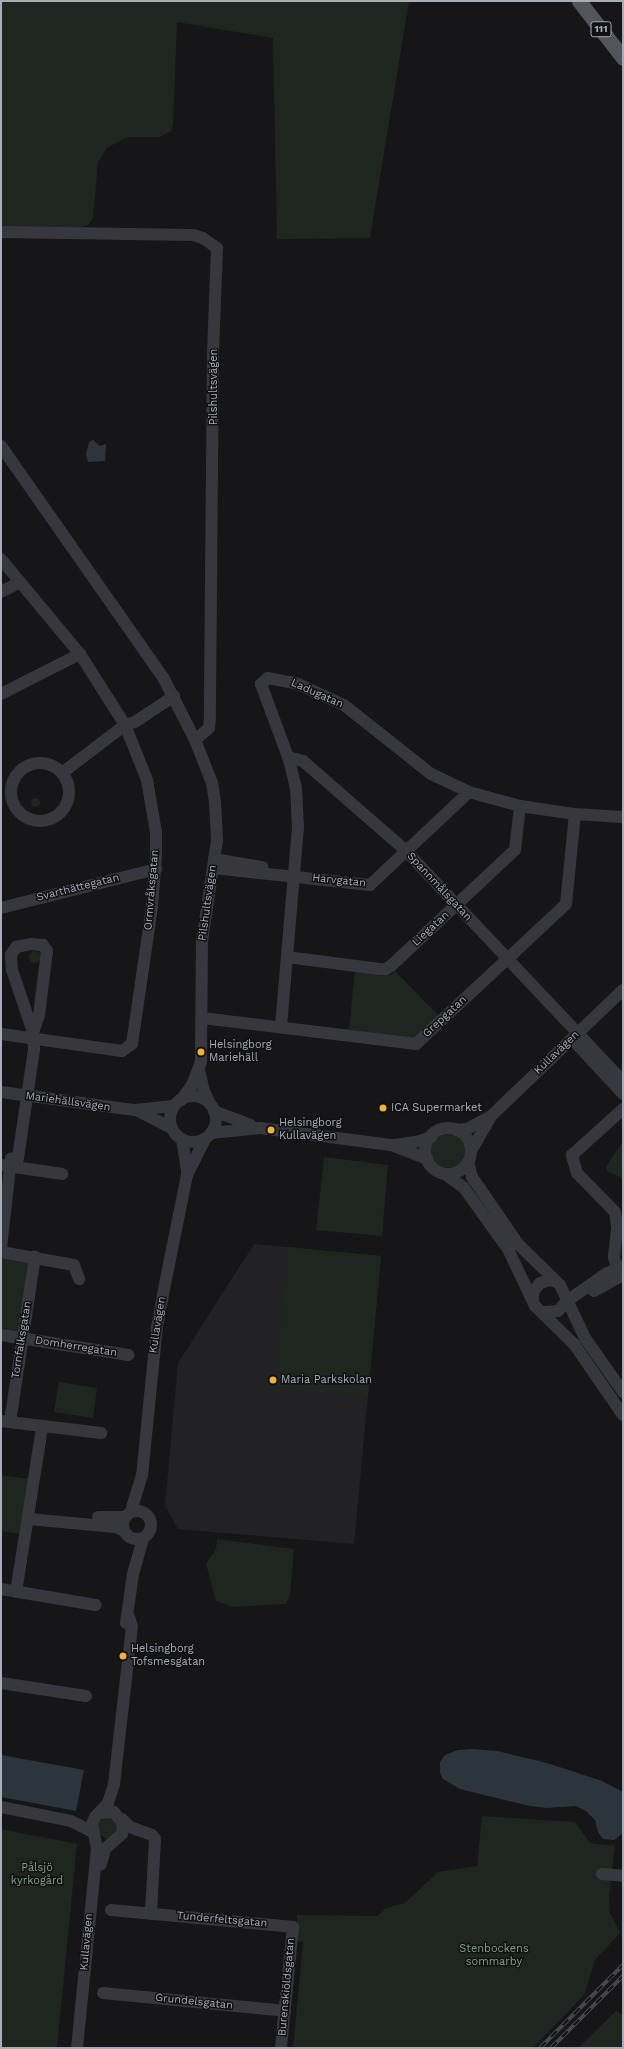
<!DOCTYPE html>
<meta charset="utf-8">
<style>
body{margin:0}
#map{position:relative;width:624px;height:2049px;overflow:hidden;background:#161618;font-family:"Work Sans",sans-serif}
div>[style]{position:absolute}
.built>*{inset:0;background:#222225}
.green>*{inset:0;background:#1e261f}
.round{border-radius:50%}
.water>*{inset:0;background:#2c353c}
.minor>*{height:12px;margin:-6px;padding:0 6px;transform-origin:6px;border-radius:6px;background:#37383d}
.minor>.ring{margin:-6px;padding:0;box-sizing:content-box;background:none;border:12px solid #37383d;border-radius:50%}
.major>*{height:15px;margin:-7.5px;padding:0 7.5px;transform-origin:7.5px;border-radius:7.5px;background:#53555c}
.rail>*{height:4px;margin-top:-2px;transform-origin:0;background:repeating-linear-gradient(90deg,#111113 0 8px,#4a4c52 0 16px);box-sizing:border-box;border-block:1px solid #4a4c52}
.dots>*{width:11px;height:11px;translate:-50% -50%;box-sizing:border-box;border:2px solid #111113;border-radius:50%}
span{translate:-50% -50%;white-space:nowrap;text-align:center;line-height:1.15;-webkit-text-stroke:3px #111113;paint-order:stroke}
.shield-label span{padding:1px 3px;background:#111113;border:1px solid;border-radius:3px;-webkit-text-stroke-width:0}
.shield-label{font-size:10px;color:#a8adb8;font-weight:700}
.street-label{font-size:11px;color:#a8adb8}
.poi-label{font-size:11px;color:#a8adb8}
.left{translate:0 -50%;text-align:left}
.park-label{font-size:11px;color:#7fa381}
.frame{position:absolute;inset:0;border:2px solid #a8adb8;pointer-events:none}
</style>
<div id="map">
<div class="built">
<div style="clip-path:polygon(254px 1244px,381px 1256px,354px 1544px,178px 1529px,165px 1506px,178px 1363px)"></div>
</div>
<div class="green">
<div style="clip-path:polygon(1px 1px,409px 1px,370px 238px,277px 239px,273px 38px,177px 22px,173px 124px,171px 131px,160px 137px,127px 137px,107px 148px,98px 162px,93px 218px,88px 225px,82px 227px,1px 227px)"></div>
<div class="round" style="left:30.5px;top:797.5px;width:9px;height:9px"></div>
<div class="round" style="left:29px;top:951px;width:12px;height:12px"></div>
<div style="clip-path:polygon(355px 970px,391px 975px,395px 971px,439px 1016px,414px 1039px,349px 1030px)"></div>
<div class="round" style="left:431px;top:1134px;width:34px;height:34px"></div>
<div style="clip-path:polygon(623px 1141px,623px 1178px,608px 1172px,606px 1167px)"></div>
<div style="clip-path:polygon(324px 1157px,388px 1165px,382px 1236px,316px 1230px)"></div>
<div style="clip-path:polygon(288px 1247px,381px 1256px,368px 1397px,274px 1388px)"></div>
<div style="clip-path:polygon(1px 1256px,31px 1261px,18px 1334px,1px 1331px)"></div>
<div style="clip-path:polygon(59px 1382px,97px 1388px,93px 1418px,54px 1412px)"></div>
<div style="clip-path:polygon(1px 1475px,30px 1479px,22px 1534px,1px 1531px)"></div>
<div style="clip-path:polygon(217px 1539px,294px 1549px,290px 1596px,286px 1604px,232px 1607px,216px 1601px,206px 1564px,216px 1549px)"></div>
<div style="clip-path:polygon(110px 1814px,120px 1828px,110px 1838px,105px 1838px,98px 1833px,98px 1819px)"></div>
<div style="clip-path:polygon(482px 1816px,575px 1822px,590px 1843px,615px 1846px,609px 1897px,610px 1913px,620px 1933px,595px 1960px,584px 1995px,533px 2048px,293px 2048px,303px 1942px,295px 1941px,297px 1915px,378px 1916px,386px 1908px,405px 1903px,438px 1872px,477px 1866px)"></div>
<div style="clip-path:polygon(1px 1829px,77px 1844px,57px 2048px,1px 2048px)"></div>
<div style="clip-path:polygon(616px 2011px,623px 2015px,623px 2048px,578px 2048px)"></div>
</div>
<div class="water">
<div style="clip-path:polygon(93px 440px,100px 446px,106px 444px,105px 461px,88px 462px,86px 454px,89px 442px)"></div>
<div style="clip-path:polygon(473px 1749px,497px 1751px,547px 1763px,602px 1781px,623px 1792px,623px 1833px,614px 1840px,603px 1839px,598px 1832px,595px 1820px,586px 1811px,576px 1806px,546px 1808px,530px 1806px,460px 1789px,443px 1779px,440px 1773px,440px 1762px,445px 1755px,458px 1750px)"></div>
<div style="clip-path:polygon(1px 1755px,84px 1770px,76px 1811px,1px 1797px)"></div>
</div>
<div class="minor">
<div style="left:1px;top:232px;width:192px;rotate:0.9deg"></div>
<div style="left:193px;top:235px;width:10px;rotate:17deg"></div>
<div style="left:203px;top:238px;width:17px;rotate:36deg"></div>
<div style="left:217px;top:248px;width:105px;rotate:92.2deg"></div>
<div style="left:213px;top:353px;width:365px;rotate:90.5deg"></div>
<div style="left:210px;top:718px;width:10px;rotate:96deg"></div>
<div style="left:209px;top:728px;width:18px;rotate:139deg"></div>
<div style="left:1px;top:446px;width:282px;rotate:55deg"></div>
<div style="left:163px;top:677px;width:71px;rotate:63.1deg"></div>
<div style="left:195px;top:740px;width:46px;rotate:68.4deg"></div>
<div style="left:212px;top:783px;width:19px;rotate:81deg"></div>
<div style="left:215px;top:802px;width:38px;rotate:87deg"></div>
<div style="left:217px;top:840px;width:103px;rotate:98.4deg"></div>
<div style="left:202px;top:942px;width:120px;rotate:90.5deg"></div>
<div style="left:201px;top:1062px;width:25px;rotate:111deg"></div>
<div style="left:192px;top:1085px;width:19px;rotate:126deg"></div>
<div style="left:1px;top:559px;width:124px;rotate:50.3deg"></div>
<div style="left:80px;top:654px;width:84px;rotate:57.6deg"></div>
<div style="left:125px;top:725px;width:59px;rotate:68.2deg"></div>
<div style="left:147px;top:780px;width:53px;rotate:80.2deg"></div>
<div style="left:156px;top:832px;width:25px;rotate:90deg"></div>
<div style="left:156px;top:857px;width:50px;rotate:94.6deg"></div>
<div style="left:152px;top:907px;width:138px;rotate:98.3deg"></div>
<div style="left:132px;top:1044px;width:12px;rotate:145deg"></div>
<div style="left:122px;top:1051px;width:122px;rotate:-172deg"></div>
<div style="left:1px;top:592px;width:20px;rotate:-27deg"></div>
<div style="left:1px;top:694px;width:89px;rotate:-26.9deg"></div>
<div style="left:288px;top:757px;width:16px;rotate:15deg"></div>
<div style="left:303px;top:761px;width:137px;rotate:41.1deg"></div>
<div style="left:406px;top:851px;width:316px;rotate:46.7deg"></div>
<div class="ring" style="left:11px;top:763px;width:46px;height:46px"></div>
<div style="left:62px;top:773px;width:79px;rotate:-37.3deg"></div>
<div style="left:125px;top:725px;width:10px;rotate:-17deg"></div>
<div style="left:135px;top:722px;width:47px;rotate:-33.7deg"></div>
<div style="left:214px;top:859px;width:49px;rotate:9.5deg"></div>
<div style="left:213px;top:868px;width:158px;rotate:6.2deg"></div>
<div style="left:370px;top:885px;width:136px;rotate:-43.2deg"></div>
<div style="left:1px;top:908px;width:160px;rotate:-14.1deg"></div>
<div style="left:287px;top:957px;width:93px;rotate:7.4deg"></div>
<div style="left:379px;top:969px;width:7px"></div>
<div style="left:386px;top:969px;width:7px;rotate:-34deg"></div>
<div style="left:392px;top:965px;width:168px;rotate:-43.1deg"></div>
<div style="left:515px;top:850px;width:44px;rotate:-83.5deg"></div>
<div style="left:202px;top:1018px;width:216px;rotate:6.9deg"></div>
<div style="left:416px;top:1044px;width:205px;rotate:-43deg"></div>
<div style="left:566px;top:904px;width:90px;rotate:-84.3deg"></div>
<div style="left:281px;top:1026px;width:200px;rotate:-85.1deg"></div>
<div style="left:298px;top:827px;width:39px;rotate:-93deg"></div>
<div style="left:296px;top:788px;width:32px;rotate:-104deg"></div>
<div style="left:288px;top:757px;width:78px;rotate:-110.3deg"></div>
<div style="left:261px;top:684px;width:9px;rotate:-41deg"></div>
<div style="left:268px;top:678px;width:31px;rotate:11deg"></div>
<div style="left:298px;top:684px;width:51px;rotate:24.5deg"></div>
<div style="left:344px;top:705px;width:111px;rotate:38.4deg"></div>
<div style="left:431px;top:774px;width:42px;rotate:25.3deg"></div>
<div style="left:469px;top:792px;width:53px;rotate:15.4deg"></div>
<div style="left:520px;top:806px;width:56px;rotate:8.3deg"></div>
<div style="left:575px;top:814px;width:48px;rotate:3.6deg"></div>
<div style="left:572px;top:1039px;width:75px;rotate:47.2deg"></div>
<div style="left:199px;top:1070px;width:22px;rotate:77deg"></div>
<div style="left:204px;top:1091px;width:14px;rotate:65deg"></div>
<div style="left:1px;top:1092px;width:135px;rotate:7.7deg"></div>
<div style="left:135px;top:1110px;width:39px;rotate:-6deg"></div>
<div class="ring" style="left:170px;top:1096px;width:34px;height:34px"></div>
<div style="left:214px;top:1111px;width:39px;rotate:21deg"></div>
<div style="left:140px;top:1112px;width:36px;rotate:27deg"></div>
<div class="ring" style="left:425px;top:1128px;width:34px;height:34px"></div>
<div style="left:456px;top:1130px;width:11px;rotate:-5deg"></div>
<div style="left:467px;top:1129px;width:26px;rotate:-28deg"></div>
<div style="left:490px;top:1117px;width:184px;rotate:-43.7deg"></div>
<div style="left:211px;top:1133px;width:49px;rotate:-5.8deg"></div>
<div style="left:260px;top:1128px;width:132px;rotate:7.4deg"></div>
<div style="left:391px;top:1145px;width:39px;rotate:21deg"></div>
<div style="left:182px;top:1139px;width:33px;rotate:81deg"></div>
<div style="left:395px;top:1145px;width:25px;rotate:-9deg"></div>
<div style="left:420px;top:1141px;width:12px;rotate:-20deg"></div>
<div style="left:471px;top:1151px;width:38px;rotate:-60deg"></div>
<div style="left:468px;top:1162px;width:16px;rotate:75deg"></div>
<div style="left:472px;top:1177px;width:81px;rotate:55.5deg"></div>
<div style="left:518px;top:1244px;width:59px;rotate:44.3deg"></div>
<div style="left:560px;top:1285px;width:59px;rotate:64.7deg"></div>
<div style="left:585px;top:1338px;width:66px;rotate:54.9deg"></div>
<div style="left:1px;top:1165px;width:62px;rotate:8.4deg"></div>
<div style="left:12px;top:1167px;width:11px;rotate:-56deg"></div>
<div style="left:18px;top:1158px;width:110px;rotate:-81.6deg"></div>
<div style="left:34px;top:1049px;width:17px;rotate:-93deg"></div>
<div style="left:33px;top:1032px;width:65px;rotate:-108.7deg"></div>
<div style="left:12px;top:970px;width:15px;rotate:-94deg"></div>
<div style="left:11px;top:955px;width:9px;rotate:-58deg"></div>
<div style="left:16px;top:947px;width:15px;rotate:-11deg"></div>
<div style="left:31px;top:944px;width:12px;rotate:5deg"></div>
<div style="left:43px;top:945px;width:7px;rotate:56deg"></div>
<div style="left:47px;top:951px;width:64px;rotate:97.1deg"></div>
<div style="left:39px;top:1015px;width:18px;rotate:109deg"></div>
<div style="left:445px;top:1174px;width:24px;rotate:36deg"></div>
<div style="left:464px;top:1188px;width:75px;rotate:54.2deg"></div>
<div style="left:508px;top:1249px;width:63px;rotate:64.7deg"></div>
<div style="left:535px;top:1306px;width:54px;rotate:44.3deg"></div>
<div style="left:574px;top:1344px;width:86px;rotate:55.4deg"></div>
<div style="left:1px;top:1248px;width:90px;rotate:-83.6deg"></div>
<div style="left:1px;top:1252px;width:74px;rotate:10.1deg"></div>
<div style="left:74px;top:1265px;width:15px;rotate:70deg"></div>
<div style="left:619px;top:1276px;width:20px;rotate:-105deg"></div>
<div style="left:614px;top:1257px;width:31px;rotate:-84deg"></div>
<div style="left:617px;top:1226px;width:14px;rotate:-98deg"></div>
<div style="left:615px;top:1212px;width:54px;rotate:-134.3deg"></div>
<div style="left:577px;top:1173px;width:19px;rotate:-106deg"></div>
<div style="left:572px;top:1155px;width:69px;rotate:-42deg"></div>
<div style="left:594px;top:1291px;width:33px;rotate:-29deg"></div>
<div style="left:533px;top:1298px;width:6px;rotate:-90deg"></div>
<div style="left:533px;top:1292px;width:11px;rotate:-52deg"></div>
<div style="left:540px;top:1283px;width:10px;rotate:-17deg"></div>
<div style="left:550px;top:1280px;width:6px;rotate:18deg"></div>
<div style="left:567px;top:1301px;width:49px;rotate:-35deg"></div>
<div style="left:607px;top:1273px;width:17px;rotate:-21deg"></div>
<div style="left:544px;top:1312px;width:14px;rotate:-4deg"></div>
<div style="left:558px;top:1311px;width:13px;rotate:-48deg"></div>
<div style="left:1px;top:1335px;width:129px;rotate:8.9deg"></div>
<div style="left:1px;top:1421px;width:101px;rotate:6.8deg"></div>
<div style="left:10px;top:1422px;width:167px;rotate:-81.4deg"></div>
<div class="ring" style="left:123px;top:1511px;width:16px;height:16px"></div>
<div style="left:131px;top:1511px;width:37px;rotate:-73deg"></div>
<div style="left:142px;top:1476px;width:150px;rotate:-84.3deg"></div>
<div style="left:157px;top:1327px;width:44px;rotate:-79.5deg"></div>
<div style="left:165px;top:1284px;width:111px;rotate:-78.6deg"></div>
<div style="left:187px;top:1175px;width:40px;rotate:-63.4deg"></div>
<div style="left:98px;top:1517px;width:27px"></div>
<div style="left:29px;top:1519px;width:86px;rotate:5.3deg"></div>
<div style="left:115px;top:1527px;width:9px;rotate:21deg"></div>
<div style="left:1px;top:1589px;width:96px;rotate:9.6deg"></div>
<div style="left:16px;top:1592px;width:167px;rotate:-81deg"></div>
<div style="left:126px;top:1623px;width:49px;rotate:-81.9deg"></div>
<div style="left:133px;top:1574px;width:37px;rotate:-74deg"></div>
<div style="left:1px;top:1683px;width:86px;rotate:8.7deg"></div>
<div style="left:1px;top:1807px;width:71px;rotate:11.3deg"></div>
<div style="left:71px;top:1821px;width:25px;rotate:27deg"></div>
<div style="left:100px;top:1813px;width:14px;rotate:-4deg"></div>
<div style="left:114px;top:1812px;width:15px;rotate:53deg"></div>
<div style="left:123px;top:1824px;width:10px;rotate:96deg"></div>
<div style="left:122px;top:1834px;width:23px;rotate:139deg"></div>
<div style="left:105px;top:1849px;width:16px;rotate:105deg"></div>
<div style="left:122px;top:1819px;width:11px;rotate:45deg"></div>
<div style="left:130px;top:1827px;width:23px;rotate:20deg"></div>
<div style="left:152px;top:1835px;width:5px;rotate:53deg"></div>
<div style="left:155px;top:1839px;width:75px;rotate:93.1deg"></div>
<div style="left:602px;top:1874px;width:21px;rotate:5deg"></div>
<div style="left:111px;top:1910px;width:183px;rotate:5.3deg"></div>
<div style="left:293px;top:1927px;width:122px;rotate:95.7deg"></div>
<div style="left:103px;top:1993px;width:183px;rotate:5.6deg"></div>
<div style="left:77px;top:2048px;width:201px;rotate:-84.3deg"></div>
<div style="left:97px;top:1848px;width:25px;rotate:-102deg"></div>
<div style="left:92px;top:1824px;width:8px;rotate:-67deg"></div>
<div style="left:95px;top:1817px;width:19px;rotate:-47deg"></div>
<div style="left:108px;top:1803px;width:20px;rotate:-72deg"></div>
<div style="left:114px;top:1784px;width:141px;rotate:-83.5deg"></div>
<div style="left:130px;top:1644px;width:18px;rotate:-84deg"></div>
<div style="left:132px;top:1626px;width:9px;rotate:-108deg"></div>
</div>
<div class="major">
<div style="left:579px;top:1px;width:72px;rotate:52.3deg"></div>
</div>
<div class="rail">
<div style="left:540px;top:2048px;width:117px;rotate:-45deg"></div>
<div style="left:551px;top:2048px;width:102px;rotate:-45deg"></div>
</div>
<div class="dots">
<div style="left:201px;top:1052px;background:#f2b134"></div>
<div style="left:383px;top:1108px;background:#f2b134"></div>
<div style="left:271px;top:1130px;background:#f2b134"></div>
<div style="left:273px;top:1380px;background:#f2b134"></div>
<div style="left:123px;top:1656px;background:#f2b134"></div>
</div>
<div class="shield-label">
<span style="left:601px;top:29px">111</span>
</div>
<div class="street-label">
<span style="left:214px;top:387px;rotate:-90deg">Pilshultsvägen</span>
<span style="left:317px;top:694px;rotate:24deg">Ladugatan</span>
<span style="left:339px;top:881px;rotate:6deg">Harvgatan</span>
<span style="left:439px;top:887px;rotate:47deg">Spannmålsgatan</span>
<span style="left:78px;top:888px;rotate:-14deg">Svarthättegatan</span>
<span style="left:152px;top:890px;rotate:-85deg">Ormvråksgatan</span>
<span style="left:208px;top:903px;rotate:-82deg">Pilshultsvägen</span>
<span style="left:431px;top:929px;rotate:-43deg">Liegatan</span>
<span style="left:445px;top:1017px;rotate:-43deg">Grepgatan</span>
<span style="left:557px;top:1053px;rotate:-44deg">Kullavägen</span>
<span style="left:68px;top:1102px;rotate:8deg">Mariehällsvägen</span>
<span style="left:158px;top:1325px;rotate:-81deg">Kullavägen</span>
<span style="left:22px;top:1340px;rotate:-81deg">Tornfalksgatan</span>
<span style="left:76px;top:1347px;rotate:9deg">Domherregatan</span>
<span style="left:222px;top:1920px;rotate:5deg">Tunderfeltsgatan</span>
<span style="left:87px;top:1942px;rotate:-85deg">Kullavägen</span>
<span style="left:287px;top:1987px;rotate:-85deg">Burenskiöldsgatan</span>
<span style="left:194px;top:2002px;rotate:6deg">Grundelsgatan</span>
</div>
<div class="poi-label">
<span class="left" style="left:209px;top:1052px">Helsingborg<br>Mariehäll</span>
<span class="left" style="left:391px;top:1108px">ICA Supermarket</span>
<span class="left" style="left:279px;top:1130px">Helsingborg<br>Kullavägen</span>
<span class="left" style="left:281px;top:1380px">Maria Parkskolan</span>
<span class="left" style="left:131px;top:1656px">Helsingborg<br>Tofsmesgatan</span>
</div>
<div class="park-label">
<span style="left:37px;top:1875px">Pålsjö<br>kyrkogård</span>
<span style="left:494px;top:1956px">Stenbockens<br>sommarby</span>
</div>
<div class="frame"></div>
</div>
